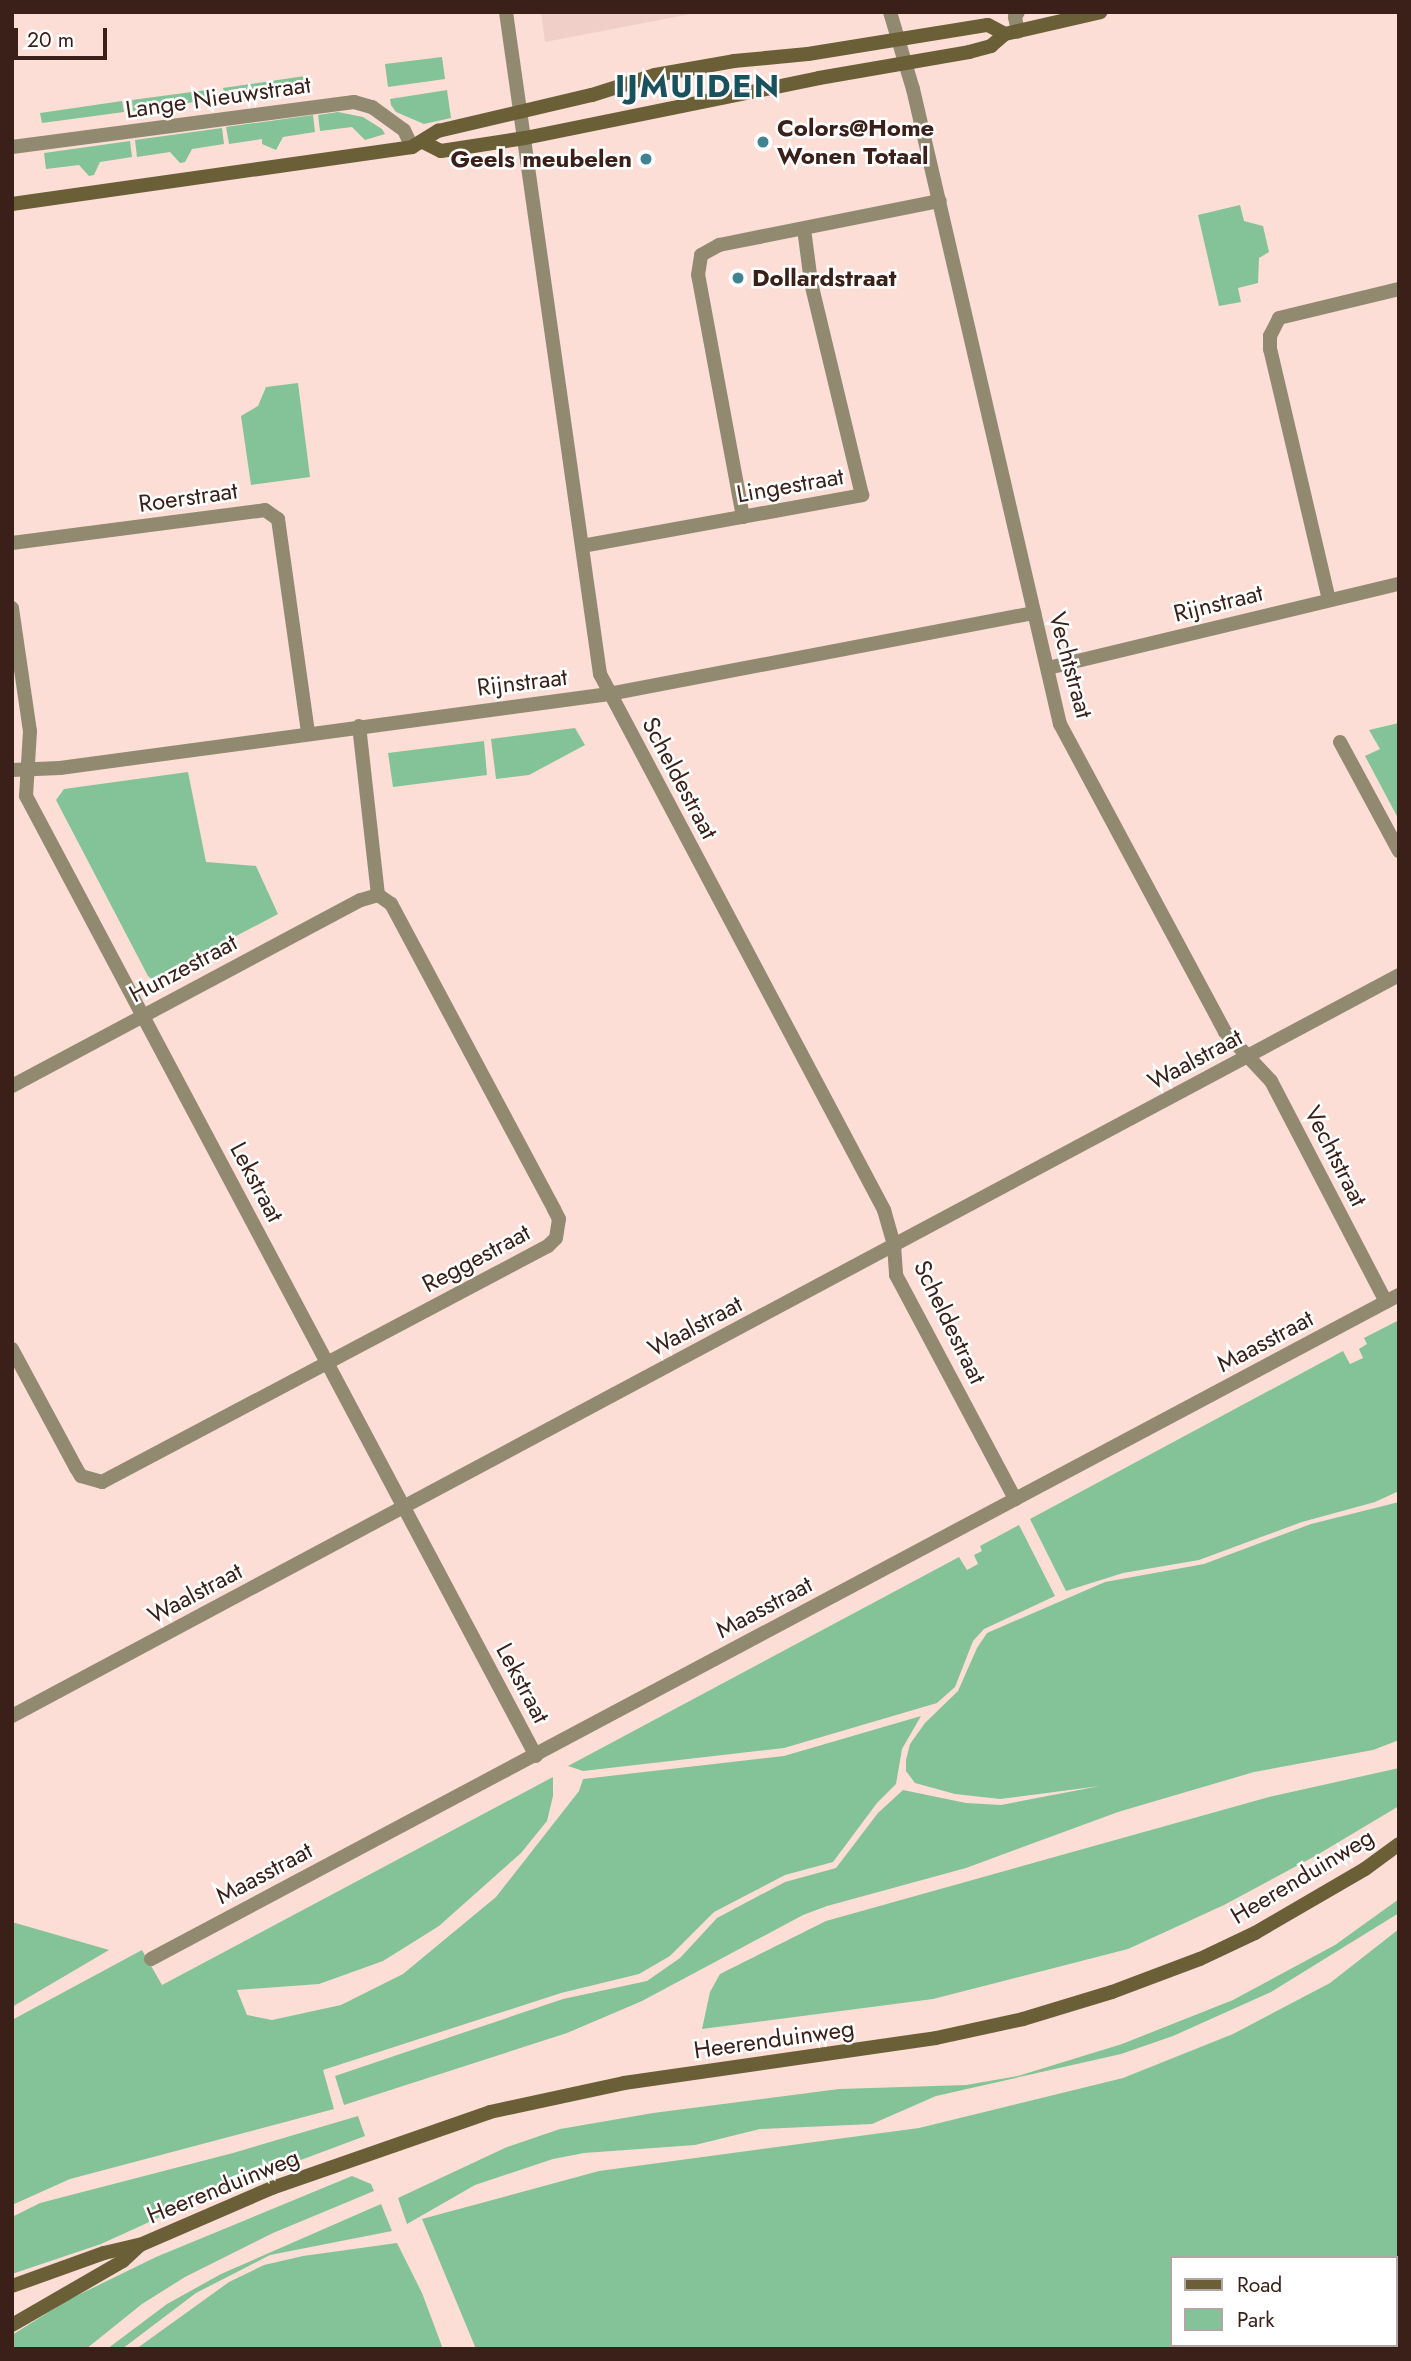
<!DOCTYPE html>
<style>
body{margin:0}
#map{position:relative;width:1411px;height:2361px;overflow:hidden;background:#fcded7;font-family:Jost,sans-serif}
div>[style]{position:absolute}
.built>*{inset:0;background:#efcfc7}
.green>*{inset:0;background:#83c397}
.street>*{height:14px;margin:-7px;padding:0 7px;transform-origin:7px;border-radius:7px;background:#928a70}
.secondary>*{height:14px;margin:-7px;padding:0 7px;transform-origin:7px;border-radius:7px;background:#6b5f37}
.dots>*{width:19px;height:19px;translate:-50% -50%;box-sizing:border-box;border:4px solid #fff;border-radius:50%}
span{translate:-50% -50%;white-space:nowrap;text-align:center;line-height:1.15;-webkit-text-stroke:5px #fff;paint-order:stroke}
.street-label{font-size:24px;color:#3a2019}
.poi-label{font-size:24px;color:#3a2019;font-weight:700}
.left{translate:0 -50%;text-align:left}
.right{translate:-100% -50%;text-align:right}
.district-label{font-size:32px;color:#19515d;font-weight:700;letter-spacing:2px}
.frame{position:absolute;inset:0;border:14px solid #3a2019;pointer-events:none}
.legend{position:absolute;left:1170px;top:2256px;width:228px;height:91px;box-sizing:border-box;background:#fff;border:2px solid #b0a6a3;margin:0;padding:9px 12px;list-style:none;font-size:21px;color:#3a2019}
.legend li{display:flex;align-items:center;gap:14px;height:35px}
.legend b{width:35px;border:2px solid #b0a6a3}
.scale{position:absolute;left:14px;top:28px;width:93px;height:32px;box-sizing:border-box;border:4px solid #3a2019;border-top:0;padding-left:9px;font-size:21px;line-height:24px;white-space:nowrap;color:#3a2019;-webkit-text-stroke:5px #fff;paint-order:stroke}
</style>
<div id="map">
<div class="built">
<div style="clip-path:polygon(541px 12px,701px 12px,545px 42px)"></div>
</div>
<div class="green">
<div style="clip-path:polygon(442px 57px,445px 79px,388px 87px,385px 64px)"></div>
<div style="clip-path:polygon(305px 76px,307px 86px,225px 98px,223px 88px)"></div>
<div style="clip-path:polygon(214px 89px,215px 99px,133px 111px,132px 100px)"></div>
<div style="clip-path:polygon(447px 90px,451px 118px,424px 124px,396px 112px,391px 105px,390px 99px)"></div>
<div style="clip-path:polygon(122px 101px,124px 112px,42px 123px,40px 113px)"></div>
<div style="clip-path:polygon(338px 112px,363px 117px,382px 129px,385px 134px,365px 140px,352px 127px,320px 131px,318px 115px)"></div>
<div style="clip-path:polygon(313px 115px,315px 132px,283px 137px,276px 150px,262px 144px,262px 139px,229px 144px,226px 127px)"></div>
<div style="clip-path:polygon(222px 128px,224px 144px,192px 149px,185px 162px,180px 163px,170px 152px,137px 157px,135px 140px)"></div>
<div style="clip-path:polygon(130px 141px,132px 157px,100px 162px,94px 175px,89px 176px,79px 165px,46px 169px,44px 153px)"></div>
<div style="clip-path:polygon(1240px 205px,1244px 221px,1263px 226px,1269px 252px,1259px 258px,1258px 283px,1238px 288px,1241px 302px,1219px 306px,1198px 215px)"></div>
<div style="clip-path:polygon(298px 383px,310px 477px,251px 485px,241px 416px,258px 406px,266px 387px)"></div>
<div style="clip-path:polygon(1399px 723px,1399px 820px,1365px 756px,1380px 749px,1369px 730px)"></div>
<div style="clip-path:polygon(575px 728px,585px 745px,529px 775px,496px 779px,491px 739px)"></div>
<div style="clip-path:polygon(484px 741px,487px 775px,393px 787px,388px 753px)"></div>
<div style="clip-path:polygon(188px 772px,206px 862px,256px 866px,278px 914px,153px 980px,148px 976px,56px 800px,64px 789px)"></div>
<div style="clip-path:polygon(1399px 1320px,1399px 1491px,1375px 1502px,1302px 1522px,1199px 1560px,1123px 1573px,1066px 1591px,1030px 1519px,1343px 1351px,1350px 1364px,1363px 1358px,1359px 1349px,1367px 1344px,1364px 1338px)"></div>
<div style="clip-path:polygon(1399px 1502px,1399px 1740px,1373px 1750px,1254px 1772px,1118px 1812px,966px 1868px,827px 1906px,803px 1915px,642px 2001px,567px 2033px,344px 2105px,335px 2076px,563px 1999px,647px 1981px,680px 1958px,717px 1918px,785px 1882px,836px 1868px,878px 1813px,903px 1790px,966px 1803px,1001px 1805px,1100px 1786px,1000px 1799px,955px 1794px,915px 1783px,906px 1771px,906px 1760px,910px 1744px,925px 1723px,958px 1691px,977px 1648px,987px 1633px,1105px 1582px,1204px 1564px,1311px 1524px)"></div>
<div style="clip-path:polygon(1019px 1525px,1055px 1596px,984px 1629px,973px 1641px,955px 1687px,937px 1703px,784px 1748px,583px 1771px,568px 1766px,959px 1557px,967px 1570px,978px 1564px,974px 1555px,982px 1551px,980px 1546px)"></div>
<div style="clip-path:polygon(921px 1716px,902px 1749px,896px 1784px,877px 1803px,833px 1862px,785px 1875px,714px 1912px,670px 1956px,639px 1974px,561px 1993px,323px 2070px,334px 2109px,70px 2179px,12px 2205px,12px 2020px,142px 1950px,162px 1985px,553px 1777px,553px 1796px,547px 1821px,521px 1853px,439px 1926px,383px 1961px,319px 1984px,237px 1990px,247px 2015px,272px 2020px,341px 2005px,403px 1974px,496px 1897px,579px 1791px,583px 1779px,784px 1756px)"></div>
<div style="clip-path:polygon(1399px 1768px,1399px 1806px,1317px 1855px,1224px 1905px,1128px 1949px,933px 1999px,702px 2029px,710px 1992px,720px 1974px,826px 1921px,1269px 1797px)"></div>
<div style="clip-path:polygon(1399px 1899px,1399px 1913px,1271px 1992px,1173px 2036px,1121px 2054px,936px 2096px,872px 2124px,760px 2129px,695px 2145px,584px 2153px,553px 2159px,475px 2185px,407px 2224px,398px 2198px,507px 2147px,560px 2129px,653px 2113px,839px 2089px,966px 2085px,1018px 2076px,1122px 2044px,1233px 2000px,1335px 1945px)"></div>
<div style="clip-path:polygon(12px 1922px,109px 1950px,12px 2007px)"></div>
<div style="clip-path:polygon(evenodd,1399px 1929px,1399px 2349px,476px 2349px,422px 2219px,599px 2171px,919px 2128px,1123px 2078px,1233px 2034px,1330px 1983px,1399px 1929px,1171px 2258px,1395px 2258px,1395px 2345px,1171px 2345px,1171px 2258px)"></div>
<div style="clip-path:polygon(358px 2116px,365px 2136px,215px 2192px,101px 2244px,12px 2274px,12px 2217px,40px 2203px,233px 2153px)"></div>
<div style="clip-path:polygon(352px 2176px,371px 2184px,374px 2191px,273px 2233px,185px 2277px,142px 2304px,86px 2349px,12px 2349px,12px 2335px,68px 2300px,156px 2257px)"></div>
<div style="clip-path:polygon(381px 2204px,392px 2231px,270px 2255px,196px 2293px,122px 2349px,107px 2349px,167px 2304px,221px 2274px)"></div>
<div style="clip-path:polygon(397px 2243px,422px 2293px,443px 2349px,136px 2349px,229px 2282px,264px 2265px,303px 2256px)"></div>
</div>
<div class="street">
<div style="left:506px;top:12px;width:669px;rotate:81.92deg"></div>
<div style="left:600px;top:674px;width:607px;rotate:62.08deg"></div>
<div style="left:884px;top:1210px;width:36px;rotate:74deg"></div>
<div style="left:894px;top:1245px;width:30px;rotate:86deg"></div>
<div style="left:896px;top:1275px;width:254px;rotate:62deg"></div>
<div style="left:890px;top:12px;width:80px;rotate:73.4deg"></div>
<div style="left:913px;top:89px;width:652px;rotate:76.97deg"></div>
<div style="left:1060px;top:724px;width:349px;rotate:61.8deg"></div>
<div style="left:1225px;top:1032px;width:67px;rotate:46.8deg"></div>
<div style="left:1271px;top:1081px;width:249px;rotate:62.5deg"></div>
<div style="left:1018px;top:12px;width:6px;rotate:121deg"></div>
<div style="left:1015px;top:17px;width:15px;rotate:79deg"></div>
<div style="left:12px;top:147px;width:345px;rotate:-7.5deg"></div>
<div style="left:354px;top:102px;width:19px;rotate:16deg"></div>
<div style="left:372px;top:107px;width:39px;rotate:36deg"></div>
<div style="left:404px;top:130px;width:19px;rotate:65deg"></div>
<div style="left:743px;top:517px;width:246px;rotate:-100.5deg"></div>
<div style="left:698px;top:275px;width:20px;rotate:-81deg"></div>
<div style="left:701px;top:255px;width:21px;rotate:-29deg"></div>
<div style="left:719px;top:245px;width:225px;rotate:-11.3deg"></div>
<div style="left:12px;top:543px;width:255px;rotate:-7.4deg"></div>
<div style="left:265px;top:510px;width:16px;rotate:35deg"></div>
<div style="left:278px;top:519px;width:216px;rotate:82deg"></div>
<div style="left:582px;top:546px;width:285px;rotate:-10.3deg"></div>
<div style="left:862px;top:495px;width:219px;rotate:-103.5deg"></div>
<div style="left:811px;top:282px;width:53px;rotate:-97.5deg"></div>
<div style="left:1329px;top:600px;width:258px;rotate:-103.2deg"></div>
<div style="left:1270px;top:349px;width:13px;rotate:-90deg"></div>
<div style="left:1270px;top:336px;width:20px;rotate:-63deg"></div>
<div style="left:1279px;top:318px;width:123px;rotate:-13.6deg"></div>
<div style="left:12px;top:608px;width:124px;rotate:81.7deg"></div>
<div style="left:30px;top:731px;width:65px;rotate:93.5deg"></div>
<div style="left:26px;top:796px;width:1087px;rotate:62.02deg"></div>
<div style="left:1048px;top:668px;width:361px;rotate:-13.5deg"></div>
<div style="left:1340px;top:742px;width:124px;rotate:61.6deg"></div>
<div style="left:12px;top:770px;width:48px;rotate:-2.4deg"></div>
<div style="left:60px;top:768px;width:554px;rotate:-7.68deg"></div>
<div style="left:609px;top:694px;width:433px;rotate:-10.8deg"></div>
<div style="left:12px;top:1086px;width:395px;rotate:-28.1deg"></div>
<div style="left:361px;top:900px;width:18px;rotate:-16deg"></div>
<div style="left:12px;top:1349px;width:135px;rotate:61.7deg"></div>
<div style="left:76px;top:1468px;width:9px;rotate:58deg"></div>
<div style="left:81px;top:1476px;width:22px;rotate:16deg"></div>
<div style="left:102px;top:1482px;width:505px;rotate:-27.89deg"></div>
<div style="left:548px;top:1246px;width:11px;rotate:-45deg"></div>
<div style="left:556px;top:1238px;width:19px;rotate:-81deg"></div>
<div style="left:559px;top:1219px;width:11px;rotate:-117deg"></div>
<div style="left:554px;top:1209px;width:346px;rotate:-118.1deg"></div>
<div style="left:391px;top:904px;width:16px;rotate:-145deg"></div>
<div style="left:378px;top:895px;width:170px;rotate:-96.4deg"></div>
<div style="left:12px;top:1716px;width:1573px;rotate:-28.11deg"></div>
<div style="left:151px;top:1959px;width:1414px;rotate:-28.02deg"></div>
</div>
<div class="secondary">
<div style="left:423px;top:142px;width:20px;rotate:27deg"></div>
<div style="left:441px;top:151px;width:85px;rotate:-8.8deg"></div>
<div style="left:525px;top:138px;width:300px;rotate:-11.5deg"></div>
<div style="left:819px;top:78px;width:152px;rotate:-9.8deg"></div>
<div style="left:969px;top:52px;width:23px;rotate:-15deg"></div>
<div style="left:991px;top:46px;width:18px;rotate:-41deg"></div>
<div style="left:1005px;top:34px;width:98px;rotate:-12.9deg"></div>
<div style="left:12px;top:204px;width:404px;rotate:-8.1deg"></div>
<div style="left:412px;top:147px;width:31px;rotate:-32deg"></div>
<div style="left:438px;top:131px;width:158px;rotate:-13.2deg"></div>
<div style="left:592px;top:95px;width:66px;rotate:-17.6deg"></div>
<div style="left:655px;top:75px;width:80px;rotate:-10deg"></div>
<div style="left:734px;top:61px;width:74px;rotate:-5.4deg"></div>
<div style="left:808px;top:54px;width:182px;rotate:-9.2deg"></div>
<div style="left:988px;top:25px;width:19px;rotate:28deg"></div>
<div style="left:12px;top:2286px;width:98px;rotate:-19.7deg"></div>
<div style="left:104px;top:2253px;width:37px;rotate:-13deg"></div>
<div style="left:140px;top:2245px;width:144px;rotate:-23.4deg"></div>
<div style="left:272px;top:2188px;width:231px;rotate:-19.2deg"></div>
<div style="left:490px;top:2112px;width:137px;rotate:-12.2deg"></div>
<div style="left:624px;top:2083px;width:315px;rotate:-8.2deg"></div>
<div style="left:936px;top:2038px;width:89px;rotate:-12.3deg"></div>
<div style="left:1023px;top:2019px;width:93px;rotate:-16.9deg"></div>
<div style="left:1112px;top:1992px;width:94px;rotate:-20.6deg"></div>
<div style="left:1200px;top:1959px;width:61px;rotate:-25.3deg"></div>
<div style="left:1255px;top:1933px;width:127px;rotate:-30.2deg"></div>
<div style="left:1365px;top:1869px;width:42px;rotate:-36.3deg"></div>
<div style="left:12px;top:2325px;width:128px;rotate:-30deg"></div>
<div style="left:123px;top:2261px;width:22px;rotate:-43deg"></div>
</div>
<div class="dots">
<div style="left:763px;top:142px;background:#3f8392"></div>
<div style="left:646px;top:159px;background:#3f8392"></div>
<div style="left:738px;top:278px;background:#3f8392"></div>
</div>
<div class="street-label">
<span style="left:218px;top:97px;rotate:-8deg">Lange Nieuwstraat</span>
<span style="left:790px;top:485px;rotate:-10deg">Lingestraat</span>
<span style="left:188px;top:497px;rotate:-8deg">Roerstraat</span>
<span style="left:1218px;top:603px;rotate:-14deg">Rijnstraat</span>
<span style="left:1071px;top:665px;rotate:75deg">Vechtstraat</span>
<span style="left:522px;top:682px;rotate:-7deg">Rijnstraat</span>
<span style="left:680px;top:778px;rotate:62deg">Scheldestraat</span>
<span style="left:183px;top:968px;rotate:-28deg">Hunzestraat</span>
<span style="left:1195px;top:1059px;rotate:-28deg">Waalstraat</span>
<span style="left:1336px;top:1156px;rotate:63deg">Vechtstraat</span>
<span style="left:257px;top:1182px;rotate:62deg">Lekstraat</span>
<span style="left:476px;top:1258px;rotate:-28deg">Reggestraat</span>
<span style="left:950px;top:1322px;rotate:64deg">Scheldestraat</span>
<span style="left:695px;top:1326px;rotate:-28deg">Waalstraat</span>
<span style="left:1265px;top:1341px;rotate:-28deg">Maasstraat</span>
<span style="left:195px;top:1593px;rotate:-28deg">Waalstraat</span>
<span style="left:764px;top:1607px;rotate:-28deg">Maasstraat</span>
<span style="left:523px;top:1683px;rotate:62deg">Lekstraat</span>
<span style="left:264px;top:1873px;rotate:-28deg">Maasstraat</span>
<span style="left:1302px;top:1876px;rotate:-31deg">Heerenduinweg</span>
<span style="left:774px;top:2039px;rotate:-8deg">Heerenduinweg</span>
<span style="left:223px;top:2186px;rotate:-22deg">Heerenduinweg</span>
</div>
<div class="poi-label">
<span class="left" style="left:777px;top:142px">Colors@Home<br>Wonen Totaal</span>
<span class="right" style="left:632px;top:159px">Geels meubelen</span>
<span class="left" style="left:752px;top:278px">Dollardstraat</span>
</div>
<div class="district-label">
<span style="left:698px;top:86px">IJMUIDEN</span>
</div>
<div class="frame"></div>
<ul class="legend">
<li><b style="height:9px;background:#6b5f37"></b>Road</li>
<li><b style="height:19px;background:#83c397"></b>Park</li>
</ul>
<div class="scale">20 m</div>
</div>
